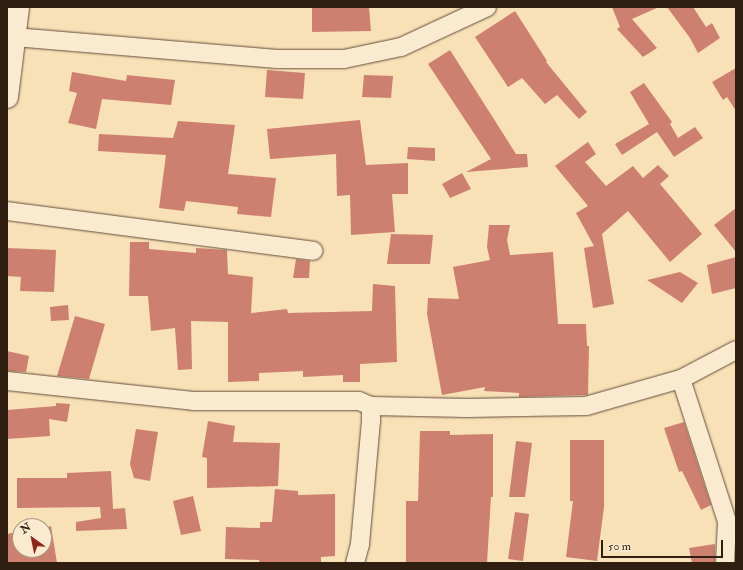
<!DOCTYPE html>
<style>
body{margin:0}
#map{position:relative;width:743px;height:570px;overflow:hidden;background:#f8e0b7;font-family:"IM FELL Double Pica",serif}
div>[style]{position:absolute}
.building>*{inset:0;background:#cd806f}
.roads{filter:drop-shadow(0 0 1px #624e3a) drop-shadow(0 0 1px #624e3a)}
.minor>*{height:18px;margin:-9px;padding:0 9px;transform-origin:9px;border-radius:9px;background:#faebd0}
.tertiary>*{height:22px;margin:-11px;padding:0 11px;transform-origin:11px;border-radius:11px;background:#faebd0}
span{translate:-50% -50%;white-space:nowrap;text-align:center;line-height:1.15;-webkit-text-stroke:4px #faebd0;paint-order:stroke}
.frame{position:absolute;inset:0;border:8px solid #301e10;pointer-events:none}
.north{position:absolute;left:12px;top:518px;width:40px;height:40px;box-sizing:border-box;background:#faebd0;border:1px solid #a99983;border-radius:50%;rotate:327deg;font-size:11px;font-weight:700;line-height:16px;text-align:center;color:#301e10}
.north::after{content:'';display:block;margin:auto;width:14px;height:18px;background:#8f2418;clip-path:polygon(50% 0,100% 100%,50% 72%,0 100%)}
.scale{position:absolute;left:601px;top:540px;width:122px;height:18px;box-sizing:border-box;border:2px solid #301e10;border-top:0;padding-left:5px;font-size:12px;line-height:14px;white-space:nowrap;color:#301e10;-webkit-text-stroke:3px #faebd0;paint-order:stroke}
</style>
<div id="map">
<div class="building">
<div style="clip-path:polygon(312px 7px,369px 7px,371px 31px,312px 32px)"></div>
<div style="clip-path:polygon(612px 7px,659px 7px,632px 19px,657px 48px,643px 57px,617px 29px,620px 27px)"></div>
<div style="clip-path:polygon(667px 7px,693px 7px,706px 27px,712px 23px,720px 38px,698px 53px,690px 38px)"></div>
<div style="clip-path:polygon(515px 11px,547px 61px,546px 62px,587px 112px,579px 119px,557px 95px,545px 104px,522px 78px,508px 87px,475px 37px)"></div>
<div style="clip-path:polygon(450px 50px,516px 154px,527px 154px,528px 167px,466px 172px,491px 159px,428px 64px)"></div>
<div style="clip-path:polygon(736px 68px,736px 111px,727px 97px,723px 100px,712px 82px)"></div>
<div style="clip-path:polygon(267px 70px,305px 73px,303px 99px,265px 97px)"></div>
<div style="clip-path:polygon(72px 72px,126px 81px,127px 75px,175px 80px,171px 105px,102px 99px,96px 129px,68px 123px,77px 93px,69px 91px)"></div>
<div style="clip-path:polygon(364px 75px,393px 76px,391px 98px,362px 97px)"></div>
<div style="clip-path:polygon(644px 83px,672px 122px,670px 124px,678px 138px,695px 127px,703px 138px,674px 157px,657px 132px,622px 155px,615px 144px,649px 124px,630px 92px)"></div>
<div style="clip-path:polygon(360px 120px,366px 165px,408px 163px,408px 194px,392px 194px,395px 232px,351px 235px,350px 195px,337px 196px,336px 154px,270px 159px,267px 129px)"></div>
<div style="clip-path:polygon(178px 121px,235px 125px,228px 174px,276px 178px,271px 217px,237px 214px,238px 207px,186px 201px,184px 211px,159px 208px,166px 155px,98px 151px,99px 134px,173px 138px)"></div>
<div style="clip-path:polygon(588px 142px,596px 154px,585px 162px,606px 186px,633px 166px,643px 178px,658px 165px,669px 176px,660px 184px,702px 234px,670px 262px,628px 211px,602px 234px,614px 304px,593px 308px,584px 248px,594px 246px,576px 213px,588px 206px,555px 166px)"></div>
<div style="clip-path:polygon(408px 147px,435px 148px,435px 161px,407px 159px)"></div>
<div style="clip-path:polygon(462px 173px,471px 189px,450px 198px,442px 184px)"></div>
<div style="clip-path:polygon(736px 208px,736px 252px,714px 225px)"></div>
<div style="clip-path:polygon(489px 225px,510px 225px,507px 240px,510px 255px,553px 252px,558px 324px,586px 324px,587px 346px,589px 346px,588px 395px,519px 397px,519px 393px,484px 391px,485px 387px,442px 395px,427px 314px,428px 298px,459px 299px,453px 267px,490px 260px,487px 247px)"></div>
<div style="clip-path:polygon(391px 234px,433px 235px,430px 264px,387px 264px)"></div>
<div style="clip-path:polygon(130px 242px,149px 242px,149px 249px,196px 253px,196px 248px,227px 250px,228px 274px,253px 277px,251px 313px,287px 309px,288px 313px,372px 311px,373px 284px,395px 286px,397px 362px,360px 364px,360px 382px,343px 382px,343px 375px,303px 377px,303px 371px,259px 373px,259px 381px,228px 382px,228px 322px,191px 321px,192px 369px,178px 370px,175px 328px,151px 331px,148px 296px,129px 296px)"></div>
<div style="clip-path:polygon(7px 248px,56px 250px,54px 292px,20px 291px,21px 277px,7px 276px)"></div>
<div style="clip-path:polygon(736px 257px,736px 288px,712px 294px,707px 265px)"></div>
<div style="clip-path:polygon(296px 259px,310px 261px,309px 278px,293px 278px)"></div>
<div style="clip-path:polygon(680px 272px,698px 283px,682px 303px,647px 280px)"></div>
<div style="clip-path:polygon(68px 305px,69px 320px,51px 321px,50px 307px)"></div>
<div style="clip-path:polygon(75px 316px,105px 324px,89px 379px,57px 376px)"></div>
<div style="clip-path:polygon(7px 351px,29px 356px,26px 372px,7px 371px)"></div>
<div style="clip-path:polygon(56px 403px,70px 404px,67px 422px,49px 419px,50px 436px,7px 439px,7px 410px,56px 406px)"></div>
<div style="clip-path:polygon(208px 421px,235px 426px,233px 442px,280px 443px,278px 486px,207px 488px,207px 458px,202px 457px)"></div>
<div style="clip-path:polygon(684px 422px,711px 505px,701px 510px,682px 471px,679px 472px,664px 428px)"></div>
<div style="clip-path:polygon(136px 429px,158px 432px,150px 481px,134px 478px,130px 464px)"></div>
<div style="clip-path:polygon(420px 431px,450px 431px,450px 435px,493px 434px,493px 497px,491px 497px,487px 563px,406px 562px,406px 501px,418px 501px)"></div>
<div style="clip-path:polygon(570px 440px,604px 440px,604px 507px,597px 561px,566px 557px,573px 501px,570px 501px)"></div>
<div style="clip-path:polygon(516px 441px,532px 443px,525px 497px,509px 497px)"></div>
<div style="clip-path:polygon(111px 471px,113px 509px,125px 508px,127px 529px,76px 531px,76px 522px,101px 518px,100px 507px,17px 508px,17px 478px,67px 478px,67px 473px)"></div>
<div style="clip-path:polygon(275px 489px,298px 491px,298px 495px,335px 494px,335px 556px,321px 557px,321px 563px,260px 563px,259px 560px,225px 559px,226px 527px,260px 528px,260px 522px,272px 522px)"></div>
<div style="clip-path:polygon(193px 496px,201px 531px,181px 535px,173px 501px)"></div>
<div style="clip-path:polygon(515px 512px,529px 514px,523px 561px,508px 559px)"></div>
<div style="clip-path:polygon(51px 526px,57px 563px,7px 563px,7px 534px,20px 531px,20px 550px,44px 550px,44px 528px)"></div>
<div style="clip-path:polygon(715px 544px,715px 563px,692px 563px,689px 548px)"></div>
</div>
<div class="roads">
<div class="minor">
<div style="left:14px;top:37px;width:264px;rotate:4.8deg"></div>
<div style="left:277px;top:59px;width:67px"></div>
<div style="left:344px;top:59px;width:58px;rotate:-11.9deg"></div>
<div style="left:401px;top:47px;width:95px;rotate:-24.9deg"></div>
<div style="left:7px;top:211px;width:309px;rotate:7.4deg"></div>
<div style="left:681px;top:379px;width:149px;rotate:72.1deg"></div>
<div style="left:727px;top:521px;width:42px;rotate:92.7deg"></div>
<div style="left:7px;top:381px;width:187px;rotate:6.1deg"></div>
<div style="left:193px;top:401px;width:166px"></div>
<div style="left:359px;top:401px;width:13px;rotate:23deg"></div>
<div style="left:371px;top:406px;width:96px;rotate:1.2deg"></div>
<div style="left:467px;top:408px;width:119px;rotate:-1deg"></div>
<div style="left:586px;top:406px;width:99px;rotate:-15.9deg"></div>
<div style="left:681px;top:379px;width:62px;rotate:-27.8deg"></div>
<div style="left:355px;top:563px;width:20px;rotate:-75deg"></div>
<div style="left:360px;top:544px;width:123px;rotate:-84.9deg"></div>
<div style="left:371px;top:421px;width:15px;rotate:-90deg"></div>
</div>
<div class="tertiary">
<div style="left:7px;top:97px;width:91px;rotate:-83deg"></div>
</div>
</div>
<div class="frame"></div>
<div class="north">N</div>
<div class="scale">50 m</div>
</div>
